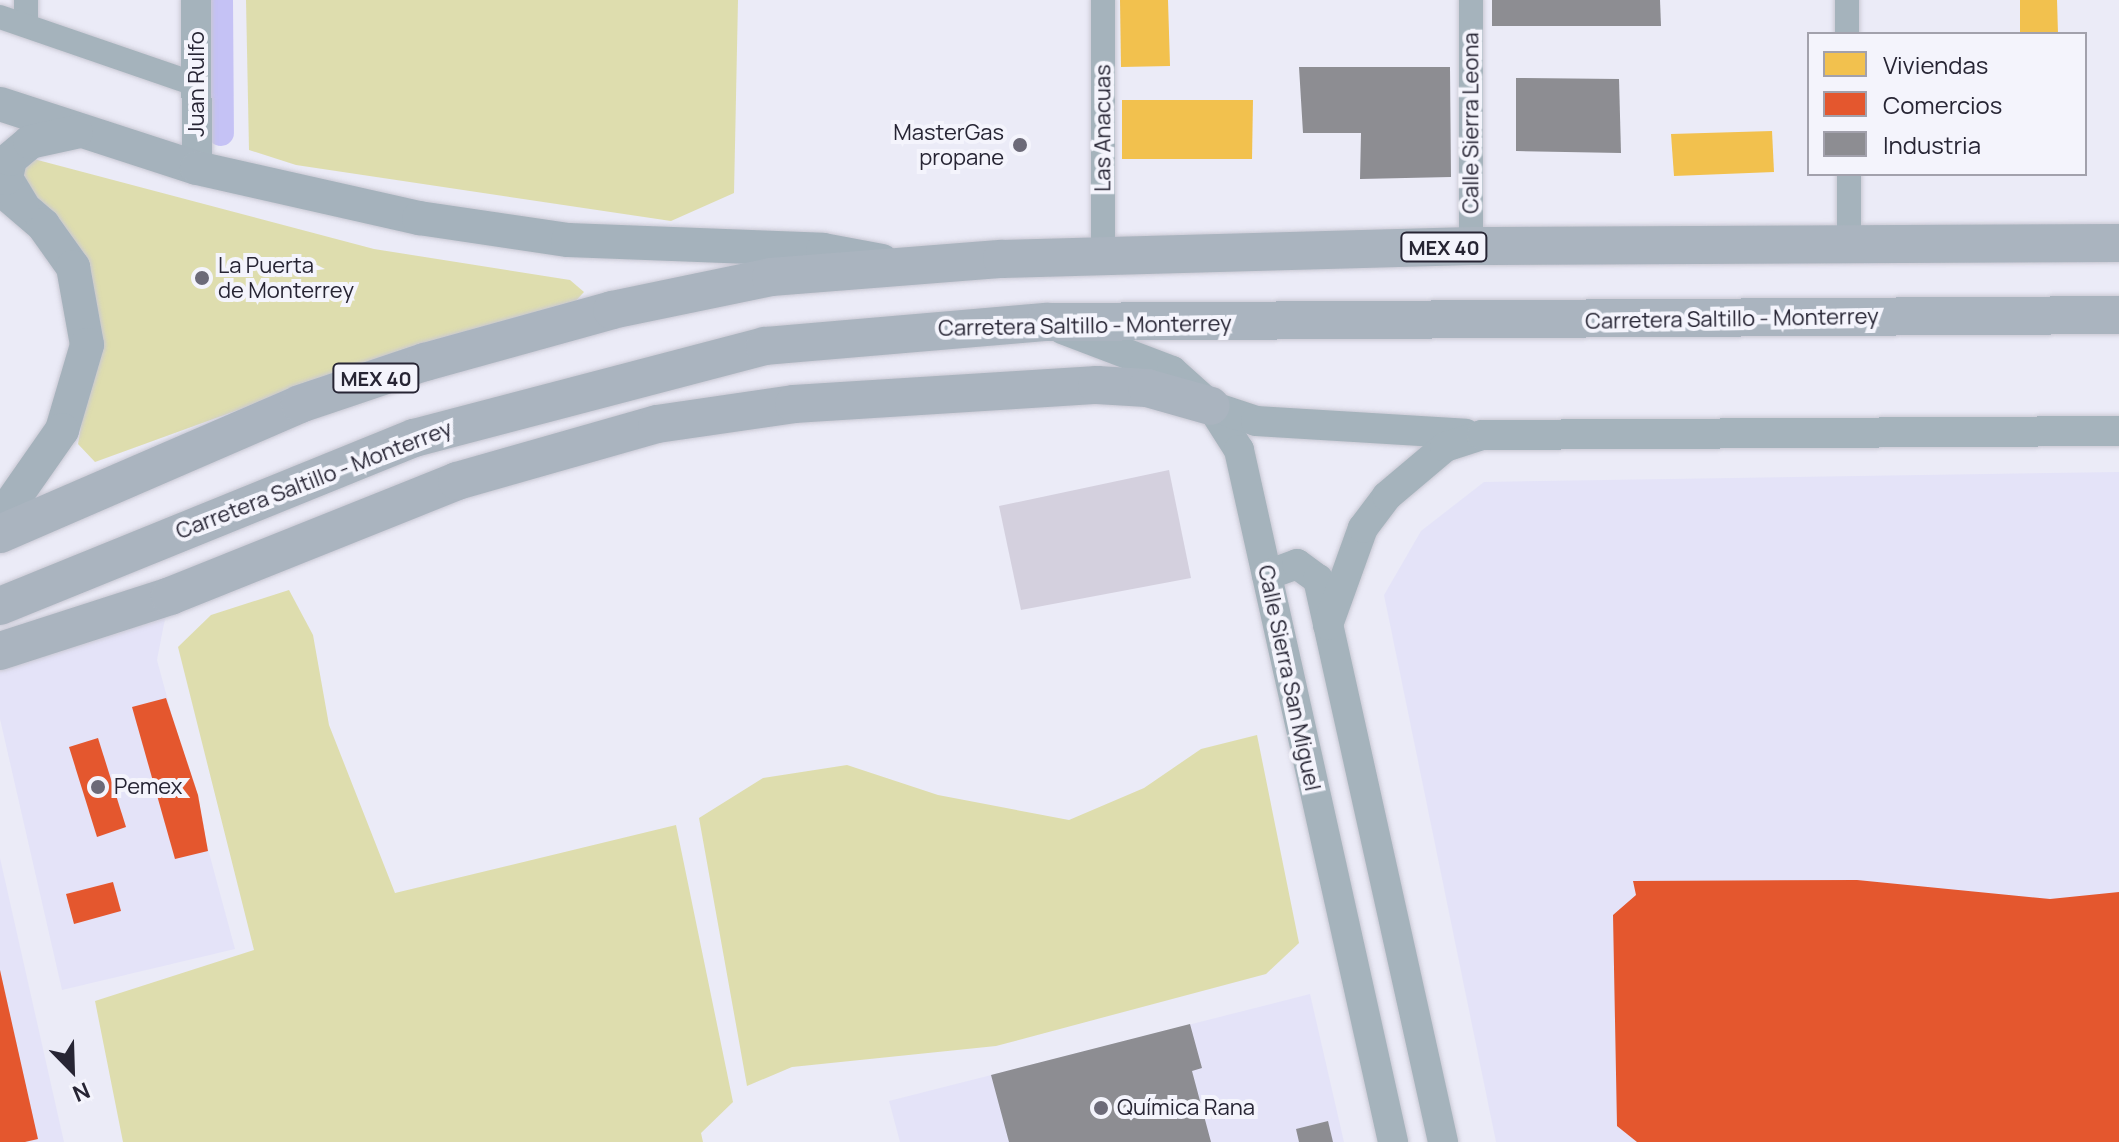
<!DOCTYPE html>
<meta charset="utf-8">
<style>
body{margin:0}
#map{position:relative;width:2119px;height:1142px;overflow:hidden;background:#ebebf7;font-family:Manrope,sans-serif}
div>[style]{position:absolute}
.built>*{inset:0;background:#e4e3f8}
.green>*{inset:0;background:#deddae}
.homes>*{inset:0;background:#f2c14e}
.shops>*{inset:0;background:#e4572e}
.industry>*{inset:0;background:#8d8d92}
.canal>*{height:26px;margin:-13px;padding:0 13px;transform-origin:13px;border-radius:13px;background:#c5c2f5}
.building>*{inset:0;background:#d4d0de}
.roads{filter:drop-shadow(0 0 2px #c9c8d3) drop-shadow(0 0 2px #c9c8d3)}
.minor>*{height:24px;margin:-12px;padding:0 12px;transform-origin:12px;border-radius:12px;background:#a5b3bc}
.tertiary>*{height:30px;margin:-15px;padding:0 15px;transform-origin:15px;border-radius:15px;background:#a5b3bc}
.secondary>*{height:34px;margin:-17px;padding:0 17px;transform-origin:17px;border-radius:17px;background:#a5b2bc}
.primary>*{height:38px;margin:-19px;padding:0 19px;transform-origin:19px;border-radius:19px;background:#aab4bf}
.dots>*{width:22px;height:22px;translate:-50% -50%;box-sizing:border-box;border:4px solid #f4f4fc;border-radius:50%}
span{translate:-50% -50%;white-space:nowrap;text-align:center;line-height:1.15;-webkit-text-stroke:8px #f4f4fc;paint-order:stroke}
.shield-label span{padding:2px 6px;background:#f4f4fc;border:2px solid;border-radius:6px;-webkit-text-stroke-width:0}
.shield-label{font-size:20px;color:#272534;font-weight:700}
.street-label{font-size:22px;color:#272534}
.poi-label{font-size:22px;color:#272534}
.right{translate:-100% -50%;text-align:right}
.left{translate:0 -50%;text-align:left}
.legend{position:absolute;left:1807px;top:32px;width:280px;height:144px;box-sizing:border-box;background:#f4f4fc;border:2px solid #a2a1ac;margin:0;padding:10px 14px;list-style:none;font-size:24px;color:#272534}
.legend li{display:flex;align-items:center;gap:16px;height:40px}
.legend b{width:40px;border:2px solid #a2a1ac}
.north{position:absolute;left:32px;top:1030px;width:80px;height:80px;-webkit-text-stroke:6px #f4f4fc;paint-order:stroke;rotate:157deg;font-size:22px;font-weight:700;line-height:32px;text-align:center;color:#272534}
.north::after{content:'';display:block;margin:auto;width:28px;height:36px;background:#272534;clip-path:polygon(50% 0,100% 100%,50% 72%,0 100%)}
</style>
<div id="map">
<div class="built">
<div style="clip-path:polygon(2119px 472px,2119px 1142px,1496px 1142px,1384px 595px,1421px 531px,1484px 482px)"></div>
<div style="clip-path:polygon(168px 603px,157px 660px,235px 949px,62px 990px,0 719px,0 658px)"></div>
<div style="clip-path:polygon(0 858px,64px 1142px,0 1142px)"></div>
<div style="clip-path:polygon(1310px 994px,1344px 1142px,900px 1142px,889px 1101px)"></div>
</div>
<div class="green">
<div style="clip-path:polygon(246px 0,738px 0,734px 193px,671px 221px,296px 165px,249px 150px)"></div>
<div style="clip-path:polygon(30px 158px,374px 249px,570px 280px,584px 292px,571px 306px,384px 357px,95px 462px,78px 444px,97px 335px,13px 166px)"></div>
<div style="clip-path:polygon(289px 590px,313px 635px,329px 725px,395px 893px,676px 825px,733px 1102px,701px 1133px,703px 1142px,123px 1142px,95px 1001px,254px 950px,178px 647px,211px 615px)"></div>
<div style="clip-path:polygon(1257px 735px,1299px 943px,1266px 974px,996px 1046px,792px 1067px,747px 1086px,699px 818px,763px 778px,847px 765px,938px 795px,1069px 820px,1144px 788px,1201px 749px)"></div>
</div>
<div class="homes">
<div style="clip-path:polygon(1120px 0,1168px 0,1170px 66px,1121px 67px)"></div>
<div style="clip-path:polygon(2020px 0,2057px 0,2058px 34px,2020px 34px)"></div>
<div style="clip-path:polygon(1122px 100px,1253px 100px,1252px 159px,1122px 159px)"></div>
<div style="clip-path:polygon(1772px 131px,1774px 172px,1674px 176px,1671px 134px)"></div>
</div>
<div class="shops">
<div style="clip-path:polygon(166px 698px,198px 795px,208px 851px,175px 859px,132px 707px)"></div>
<div style="clip-path:polygon(98px 738px,126px 827px,97px 837px,69px 747px)"></div>
<div style="clip-path:polygon(1857px 880px,2050px 899px,2119px 892px,2119px 1142px,1637px 1142px,1617px 1126px,1613px 915px,1636px 895px,1633px 881px)"></div>
<div style="clip-path:polygon(113px 882px,121px 911px,74px 924px,66px 894px)"></div>
<div style="clip-path:polygon(0 970px,38px 1139px,25px 1142px,0 1142px)"></div>
</div>
<div class="industry">
<div style="clip-path:polygon(1492px 0,1660px 0,1661px 26px,1492px 26px)"></div>
<div style="clip-path:polygon(1299px 67px,1450px 67px,1451px 177px,1360px 179px,1361px 133px,1303px 133px)"></div>
<div style="clip-path:polygon(1516px 78px,1619px 79px,1621px 153px,1516px 151px)"></div>
<div style="clip-path:polygon(1190px 1024px,1202px 1068px,1192px 1071px,1211px 1142px,1009px 1142px,991px 1075px)"></div>
<div style="clip-path:polygon(1328px 1121px,1333px 1142px,1299px 1142px,1296px 1129px)"></div>
</div>
<div class="canal">
<div style="left:220px;top:0;width:133px;rotate:89.6deg"></div>
</div>
<div class="building">
<div style="clip-path:polygon(1169px 470px,1191px 578px,1021px 610px,999px 506px)"></div>
</div>
<div class="roads">
<div class="minor">
<div style="left:26px;top:0;width:25px;rotate:90deg"></div>
<div style="left:1471px;top:0;width:246px;rotate:90deg"></div>
<div style="left:1847px;top:0;width:34px;rotate:90deg"></div>
<div style="left:0;top:17px;width:208px;rotate:19deg"></div>
<div style="left:1849px;top:174px;width:71px;rotate:90deg"></div>
<div style="left:1103px;top:256px;width:256px;rotate:-90deg"></div>
</div>
<div class="tertiary">
<div style="left:196px;top:0;width:168px;rotate:89.7deg"></div>
<div style="left:1062px;top:329px;width:118px;rotate:20.9deg"></div>
<div style="left:1172px;top:371px;width:52px;rotate:41.9deg"></div>
<div style="left:1211px;top:406px;width:52px;rotate:57.5deg"></div>
<div style="left:1239px;top:450px;width:709px;rotate:77.45deg"></div>
<div style="left:1211px;top:406px;width:47px;rotate:18.4deg"></div>
<div style="left:1256px;top:421px;width:210px;rotate:3.5deg"></div>
<div style="left:1267px;top:575px;width:32px;rotate:-20deg"></div>
<div style="left:1297px;top:564px;width:26px;rotate:36deg"></div>
<div style="left:1318px;top:579px;width:577px;rotate:77.48deg"></div>
<div style="left:1328px;top:625px;width:103px;rotate:-70.2deg"></div>
<div style="left:1363px;top:528px;width:40px;rotate:-53deg"></div>
<div style="left:1387px;top:496px;width:76px;rotate:-40.2deg"></div>
<div style="left:1445px;top:447px;width:39px;rotate:-18deg"></div>
<div style="left:1482px;top:435px;width:637px;rotate:-0.36deg"></div>
</div>
<div class="secondary">
<div style="left:0;top:104px;width:207px;rotate:18deg"></div>
<div style="left:197px;top:168px;width:228px;rotate:12.7deg"></div>
<div style="left:419px;top:218px;width:151px;rotate:8.4deg"></div>
<div style="left:568px;top:240px;width:255px;rotate:2.2deg"></div>
<div style="left:823px;top:250px;width:60px;rotate:10.6deg"></div>
<div style="left:0;top:188px;width:57px;rotate:40.7deg"></div>
<div style="left:43px;top:225px;width:52px;rotate:54.5deg"></div>
<div style="left:73px;top:267px;width:79px;rotate:79.8deg"></div>
<div style="left:87px;top:345px;width:89px;rotate:106.4deg"></div>
<div style="left:62px;top:430px;width:108px;rotate:124.9deg"></div>
<div style="left:22px;top:205px;width:31px;rotate:-121deg"></div>
<div style="left:6px;top:178px;width:19px;rotate:-78deg"></div>
<div style="left:10px;top:159px;width:26px;rotate:-40deg"></div>
<div style="left:30px;top:142px;width:47px;rotate:-12.3deg"></div>
</div>
<div class="primary">
<div style="left:0;top:534px;width:327px;rotate:-23.4deg"></div>
<div style="left:300px;top:404px;width:132px;rotate:-18.6deg"></div>
<div style="left:425px;top:362px;width:194px;rotate:-15.5deg"></div>
<div style="left:612px;top:310px;width:162px;rotate:-11.7deg"></div>
<div style="left:771px;top:277px;width:232px;rotate:-4.5deg"></div>
<div style="left:1002px;top:259px;width:469px;rotate:-1.6deg"></div>
<div style="left:1471px;top:246px;width:648px;rotate:-0.27deg"></div>
<div style="left:0;top:606px;width:447px;rotate:-22.1deg"></div>
<div style="left:414px;top:438px;width:363px;rotate:-14.7deg"></div>
<div style="left:765px;top:346px;width:282px;rotate:-4.9deg"></div>
<div style="left:1046px;top:322px;width:1073px;rotate:-0.37deg"></div>
<div style="left:0;top:651px;width:179px;rotate:-17.9deg"></div>
<div style="left:170px;top:596px;width:309px;rotate:-21.8deg"></div>
<div style="left:457px;top:481px;width:208px;rotate:-15.9deg"></div>
<div style="left:657px;top:424px;width:138px;rotate:-8.3deg"></div>
<div style="left:794px;top:404px;width:304px;rotate:-3.6deg"></div>
<div style="left:1097px;top:385px;width:50px;rotate:3.4deg"></div>
<div style="left:1147px;top:388px;width:66px;rotate:15.7deg"></div>
</div>
</div>
<div class="dots">
<div style="left:1020px;top:145px;background:#6c6a78"></div>
<div style="left:202px;top:278px;background:#6c6a78"></div>
<div style="left:98px;top:787px;background:#6c6a78"></div>
<div style="left:1101px;top:1108px;background:#6c6a78"></div>
</div>
<div class="shield-label">
<span style="left:1444px;top:247px">MEX 40</span>
<span style="left:376px;top:378px">MEX 40</span>
</div>
<div class="street-label">
<span style="left:197px;top:84px;rotate:-90deg">Juan Rulfo</span>
<span style="left:1471px;top:123px;rotate:-90deg">Calle Sierra Leona</span>
<span style="left:1103px;top:128px;rotate:-90deg">Las Anacuas</span>
<span style="left:1732px;top:319px;rotate:-1deg">Carretera Saltillo - Monterrey</span>
<span style="left:1085px;top:326px;rotate:-1deg">Carretera Saltillo - Monterrey</span>
<span style="left:314px;top:480px;rotate:-21deg">Carretera Saltillo - Monterrey</span>
<span style="left:1289px;top:678px;rotate:78deg">Calle Sierra San Miguel</span>
</div>
<div class="poi-label">
<span class="right" style="left:1004px;top:145px">MasterGas<br>propane</span>
<span class="left" style="left:218px;top:278px">La Puerta<br>de Monterrey</span>
<span class="left" style="left:114px;top:787px">Pemex</span>
<span class="left" style="left:1117px;top:1108px">Química Rana</span>
</div>
<ul class="legend">
<li><b style="height:22px;background:#f2c14e"></b>Viviendas</li>
<li><b style="height:22px;background:#e4572e"></b>Comercios</li>
<li><b style="height:22px;background:#8d8d92"></b>Industria</li>
</ul>
<div class="north">N</div>
</div>
